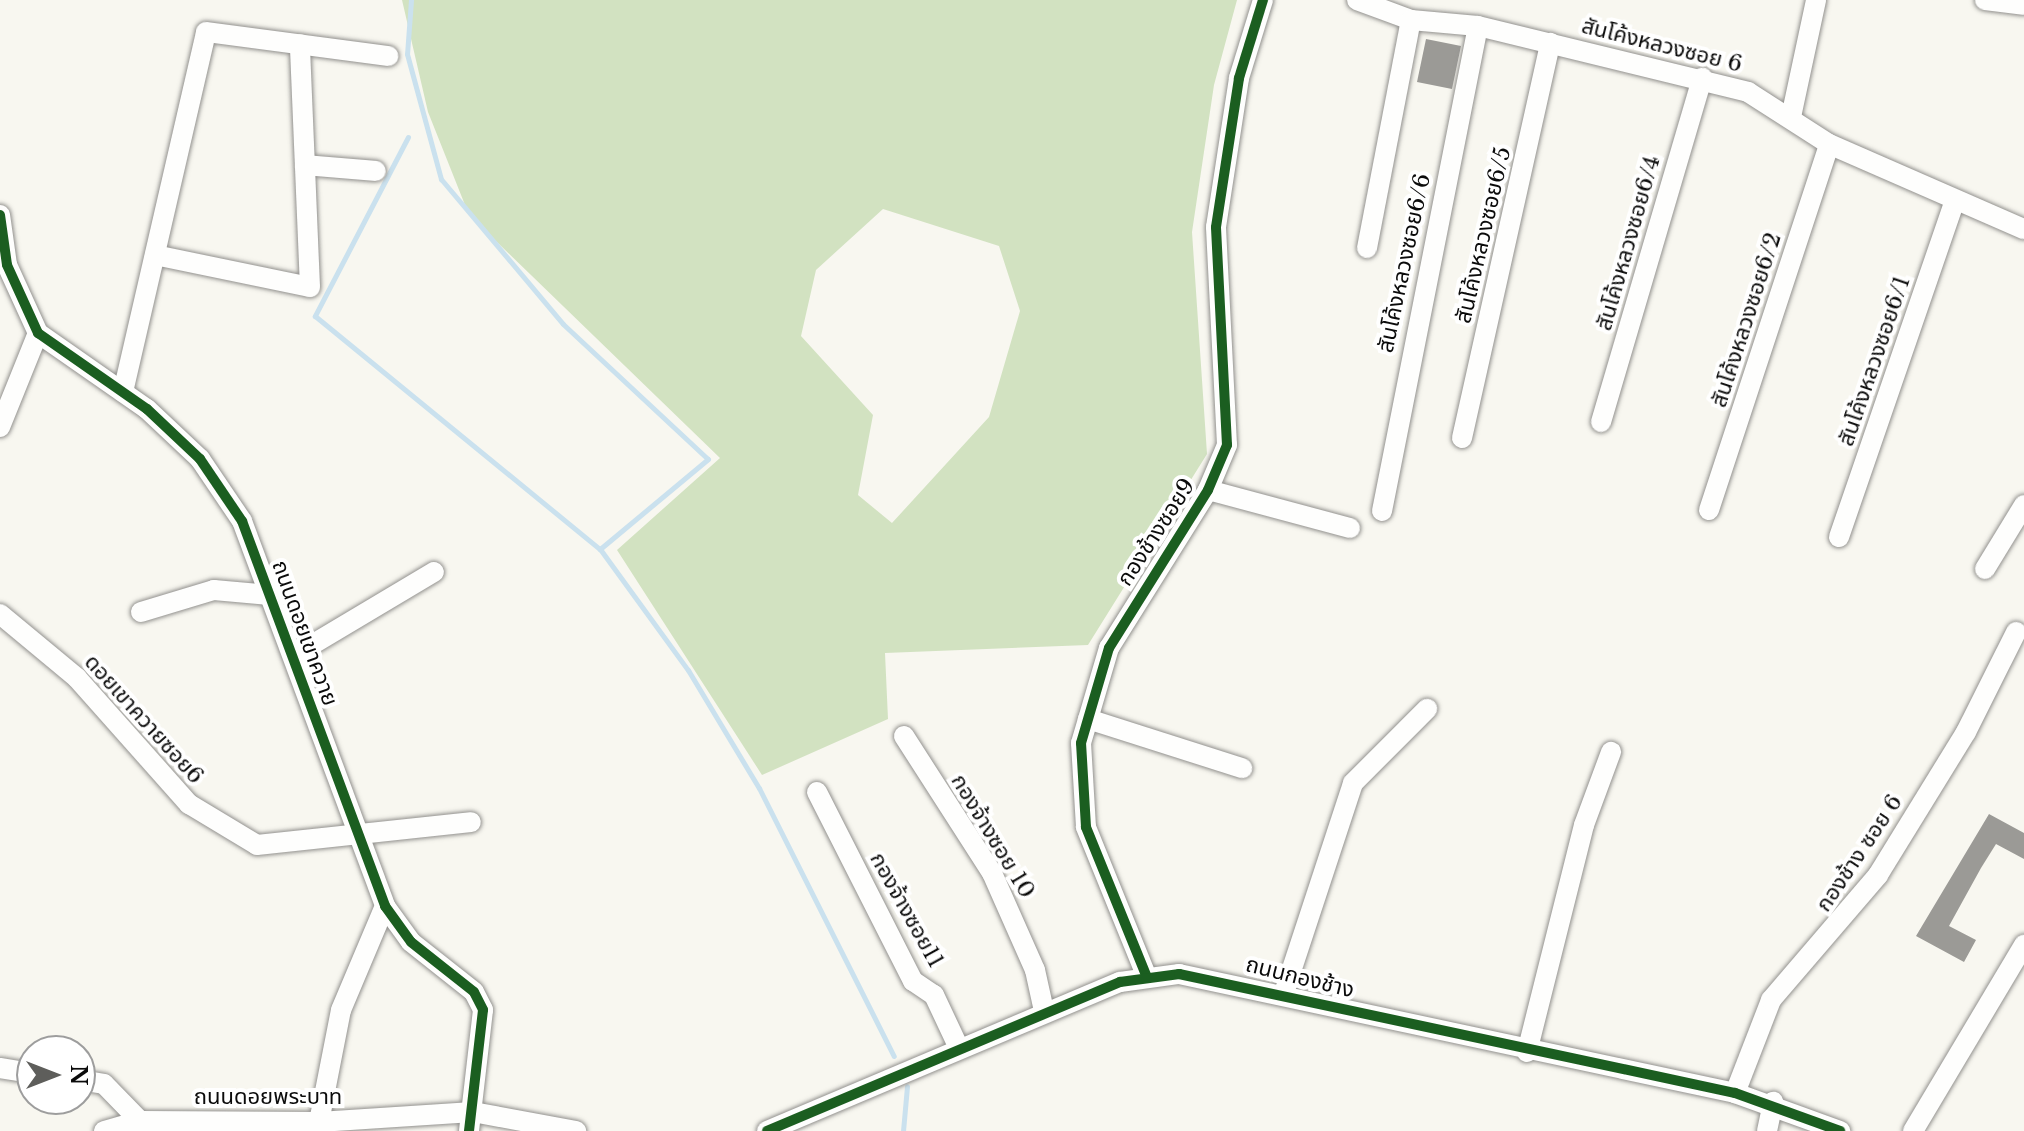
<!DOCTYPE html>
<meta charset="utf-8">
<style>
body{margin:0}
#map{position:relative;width:2024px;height:1131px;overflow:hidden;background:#f8f7f0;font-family:"Libre Baskerville","Noto Sans Thai",serif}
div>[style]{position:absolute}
.forest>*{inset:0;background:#d2e2c1}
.stream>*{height:5px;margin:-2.5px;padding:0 2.5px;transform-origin:2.5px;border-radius:2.5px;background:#cae1ee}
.building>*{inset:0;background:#9b9a96}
.roads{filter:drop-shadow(0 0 2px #92918e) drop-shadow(0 0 2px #92918e)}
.street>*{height:20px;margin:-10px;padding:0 10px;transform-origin:10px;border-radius:10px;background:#fefefd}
.cycleway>*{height:10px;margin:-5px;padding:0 5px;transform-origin:5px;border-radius:5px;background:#1b5e20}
span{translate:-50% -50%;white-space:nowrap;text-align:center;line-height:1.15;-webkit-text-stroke:8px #fff;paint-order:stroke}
.street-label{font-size:22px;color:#0b0b0b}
.north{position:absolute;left:16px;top:1035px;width:80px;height:80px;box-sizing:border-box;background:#fff;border:2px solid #9d9d9d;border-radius:50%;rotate:90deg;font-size:22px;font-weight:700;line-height:32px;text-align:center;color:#0b0b0b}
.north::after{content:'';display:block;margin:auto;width:28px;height:36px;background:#5e5e5b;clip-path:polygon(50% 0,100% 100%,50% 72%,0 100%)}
</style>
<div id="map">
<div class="forest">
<div style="clip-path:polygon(evenodd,402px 0,1237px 0,1214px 85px,1192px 232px,1207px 454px,1088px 645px,885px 653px,888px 719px,762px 775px,617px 550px,720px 458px,469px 215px,428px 112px,402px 0,883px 209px,999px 246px,1020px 311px,989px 417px,892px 523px,858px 495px,873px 415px,801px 336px,816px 270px,883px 209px)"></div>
</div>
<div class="stream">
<div style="left:411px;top:0;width:54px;rotate:94.2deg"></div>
<div style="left:407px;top:54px;width:130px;rotate:74.8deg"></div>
<div style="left:441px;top:179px;width:189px;rotate:49.9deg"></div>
<div style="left:563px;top:324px;width:198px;rotate:43deg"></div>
<div style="left:708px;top:459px;width:141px;rotate:140.2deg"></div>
<div style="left:408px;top:137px;width:202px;rotate:117.5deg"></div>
<div style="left:315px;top:316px;width:368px;rotate:39.3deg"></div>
<div style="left:600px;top:549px;width:150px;rotate:54deg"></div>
<div style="left:688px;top:670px;width:138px;rotate:59deg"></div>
<div style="left:759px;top:788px;width:300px;rotate:63.3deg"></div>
<div style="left:903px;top:1131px;width:45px;rotate:-84.9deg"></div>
</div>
<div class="building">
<div style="clip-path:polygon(1426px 39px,1461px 46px,1452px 89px,1417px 82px)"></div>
<div style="clip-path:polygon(1989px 814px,2024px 833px,2024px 859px,1996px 844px,1981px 868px,1949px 926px,1976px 940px,1964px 962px,1916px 936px)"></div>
</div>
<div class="roads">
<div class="street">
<div style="left:1357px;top:0;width:58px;rotate:20.3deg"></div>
<div style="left:1411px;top:20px;width:67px;rotate:5.1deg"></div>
<div style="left:1478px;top:26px;width:278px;rotate:13.7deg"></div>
<div style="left:1748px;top:92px;width:96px;rotate:32.7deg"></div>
<div style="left:1829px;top:144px;width:213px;rotate:23.6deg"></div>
<div style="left:1985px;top:0;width:39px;rotate:7deg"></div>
<div style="left:1791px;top:117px;width:120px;rotate:-77.9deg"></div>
<div style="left:305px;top:165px;width:71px;rotate:4.8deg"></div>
<div style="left:0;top:215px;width:50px;rotate:82deg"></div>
<div style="left:7px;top:265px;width:75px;rotate:65.5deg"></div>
<div style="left:38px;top:333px;width:133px;rotate:34.9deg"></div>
<div style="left:147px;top:409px;width:73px;rotate:43.3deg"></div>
<div style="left:200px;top:459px;width:75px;rotate:55.9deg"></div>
<div style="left:242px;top:521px;width:411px;rotate:69.6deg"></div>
<div style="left:385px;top:906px;width:44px;rotate:54.2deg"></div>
<div style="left:411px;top:942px;width:80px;rotate:38.4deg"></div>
<div style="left:474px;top:992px;width:20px;rotate:63deg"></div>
<div style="left:483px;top:1010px;width:122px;rotate:96.6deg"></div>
<div style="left:1367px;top:248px;width:232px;rotate:-79.1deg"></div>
<div style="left:155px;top:255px;width:158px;rotate:11.7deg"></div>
<div style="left:310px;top:287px;width:243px;rotate:-92.4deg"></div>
<div style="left:123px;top:392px;width:369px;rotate:-77deg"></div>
<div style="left:206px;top:32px;width:184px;rotate:7.5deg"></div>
<div style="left:1601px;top:422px;width:359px;rotate:-73.6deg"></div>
<div style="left:0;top:427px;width:101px;rotate:-68deg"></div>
<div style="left:1462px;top:438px;width:405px;rotate:-77.4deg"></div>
<div style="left:1208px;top:490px;width:147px;rotate:15deg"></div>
<div style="left:1709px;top:510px;width:385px;rotate:-71.8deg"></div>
<div style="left:1382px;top:511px;width:494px;rotate:-78.8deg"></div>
<div style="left:1839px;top:537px;width:355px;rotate:-71deg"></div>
<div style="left:1985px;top:569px;width:75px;rotate:-58.6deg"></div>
<div style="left:141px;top:612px;width:76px;rotate:-16.8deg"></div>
<div style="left:214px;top:590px;width:56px;rotate:5.1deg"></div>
<div style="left:0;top:614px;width:100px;rotate:39.7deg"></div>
<div style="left:77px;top:678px;width:169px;rotate:48.4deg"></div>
<div style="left:189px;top:804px;width:79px;rotate:31.1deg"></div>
<div style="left:257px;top:845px;width:215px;rotate:-6.1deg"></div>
<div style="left:293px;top:656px;width:164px;rotate:-30.8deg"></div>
<div style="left:1088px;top:719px;width:162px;rotate:17.7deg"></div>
<div style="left:904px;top:736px;width:163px;rotate:57.3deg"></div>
<div style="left:992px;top:873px;width:106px;rotate:66.1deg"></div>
<div style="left:1035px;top:970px;width:42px;rotate:77.6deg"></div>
<div style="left:817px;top:792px;width:212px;rotate:63.1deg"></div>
<div style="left:913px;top:981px;width:25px;rotate:34deg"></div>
<div style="left:934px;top:995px;width:56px;rotate:64.8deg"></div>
<div style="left:1146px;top:975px;width:160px;rotate:-112.1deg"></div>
<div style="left:1086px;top:827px;width:84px;rotate:-93.4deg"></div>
<div style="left:1081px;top:743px;width:99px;rotate:-73.6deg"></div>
<div style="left:1109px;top:648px;width:186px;rotate:-57.9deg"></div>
<div style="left:1208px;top:490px;width:49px;rotate:-67.1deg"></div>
<div style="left:1227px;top:445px;width:218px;rotate:-92.9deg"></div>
<div style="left:1216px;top:227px;width:151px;rotate:-81.2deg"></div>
<div style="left:1239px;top:78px;width:82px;rotate:-72.9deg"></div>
<div style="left:1284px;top:993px;width:221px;rotate:-71.8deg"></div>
<div style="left:1353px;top:783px;width:105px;rotate:-45deg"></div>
<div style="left:1527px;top:1052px;width:234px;rotate:-75.9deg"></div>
<div style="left:1584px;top:825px;width:78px;rotate:-69.7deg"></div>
<div style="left:0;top:1068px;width:32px;rotate:9deg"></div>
<div style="left:80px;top:1080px;width:24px;rotate:9deg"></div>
<div style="left:104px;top:1084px;width:52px;rotate:45.8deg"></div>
<div style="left:140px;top:1121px;width:179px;rotate:0.3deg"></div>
<div style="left:319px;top:1122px;width:154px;rotate:-3.7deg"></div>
<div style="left:473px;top:1112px;width:105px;rotate:10.5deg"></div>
<div style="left:1735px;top:1093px;width:100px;rotate:-68.8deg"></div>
<div style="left:1771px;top:1000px;width:165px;rotate:-49.4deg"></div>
<div style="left:1878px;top:875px;width:168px;rotate:-58.4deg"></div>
<div style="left:1966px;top:732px;width:112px;rotate:-63.4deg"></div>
<div style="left:319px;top:1122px;width:114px;rotate:-78.9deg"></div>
<div style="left:341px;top:1010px;width:113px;rotate:-67.1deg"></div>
<div style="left:104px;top:1131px;width:37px;rotate:-16deg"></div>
<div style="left:767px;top:1131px;width:383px;rotate:-22.9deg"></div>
<div style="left:1120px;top:982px;width:60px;rotate:-7.7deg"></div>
<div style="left:1179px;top:974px;width:569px;rotate:12.08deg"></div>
<div style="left:1735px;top:1093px;width:112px;rotate:19.9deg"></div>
<div style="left:1767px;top:1131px;width:30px;rotate:-78deg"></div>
<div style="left:1913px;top:1131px;width:217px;rotate:-59.2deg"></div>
</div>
</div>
<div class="cycleway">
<div style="left:0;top:215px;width:50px;rotate:82deg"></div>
<div style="left:7px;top:265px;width:75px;rotate:65.5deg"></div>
<div style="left:38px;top:333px;width:133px;rotate:34.9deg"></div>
<div style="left:147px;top:409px;width:73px;rotate:43.3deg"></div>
<div style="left:200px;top:459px;width:75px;rotate:55.9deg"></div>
<div style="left:242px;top:521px;width:411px;rotate:69.6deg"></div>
<div style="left:385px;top:906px;width:44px;rotate:54.2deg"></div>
<div style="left:411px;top:942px;width:80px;rotate:38.4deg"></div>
<div style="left:474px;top:992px;width:20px;rotate:63deg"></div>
<div style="left:483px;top:1010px;width:122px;rotate:96.6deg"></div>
<div style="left:1146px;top:975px;width:160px;rotate:-112.1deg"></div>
<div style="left:1086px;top:827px;width:84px;rotate:-93.4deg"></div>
<div style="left:1081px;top:743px;width:99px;rotate:-73.6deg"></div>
<div style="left:1109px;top:648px;width:186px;rotate:-57.9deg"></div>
<div style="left:1208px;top:490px;width:49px;rotate:-67.1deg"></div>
<div style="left:1227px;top:445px;width:218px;rotate:-92.9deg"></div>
<div style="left:1216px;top:227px;width:151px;rotate:-81.2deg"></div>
<div style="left:1239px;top:78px;width:82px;rotate:-72.9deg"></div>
<div style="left:767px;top:1131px;width:383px;rotate:-22.9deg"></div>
<div style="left:1120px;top:982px;width:60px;rotate:-7.7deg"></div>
<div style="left:1179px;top:974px;width:569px;rotate:12.08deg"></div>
<div style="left:1735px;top:1093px;width:112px;rotate:19.9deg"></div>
</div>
<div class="street-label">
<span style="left:1662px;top:45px;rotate:14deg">สันโค้งหลวงซอย 6</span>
<span style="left:1483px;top:235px;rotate:-77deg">สันโค้งหลวงซอย6/5</span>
<span style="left:1628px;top:243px;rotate:-74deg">สันโค้งหลวงซอย6/4</span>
<span style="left:1404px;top:263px;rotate:-78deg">สันโค้งหลวงซอย6/6</span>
<span style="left:1746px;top:320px;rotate:-72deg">สันโค้งหลวงซอย6/2</span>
<span style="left:1874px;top:361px;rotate:-71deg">สันโค้งหลวงซอย6/1</span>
<span style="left:1156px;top:532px;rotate:-57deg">กองช้างซอย9</span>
<span style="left:305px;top:633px;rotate:70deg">ถนนดอยเขาควาย</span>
<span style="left:144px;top:719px;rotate:48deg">ดอยเขาควายซอย6</span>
<span style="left:993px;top:836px;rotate:59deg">กองจ้างซอย 10</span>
<span style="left:1859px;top:853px;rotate:-56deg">กองช้าง ซอย 6</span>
<span style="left:907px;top:910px;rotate:61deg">กองจ้างซอย11</span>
<span style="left:1300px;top:977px;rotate:14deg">ถนนกองช้าง</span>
<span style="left:268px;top:1097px">ถนนดอยพระบาท</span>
</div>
<div class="north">N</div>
</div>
